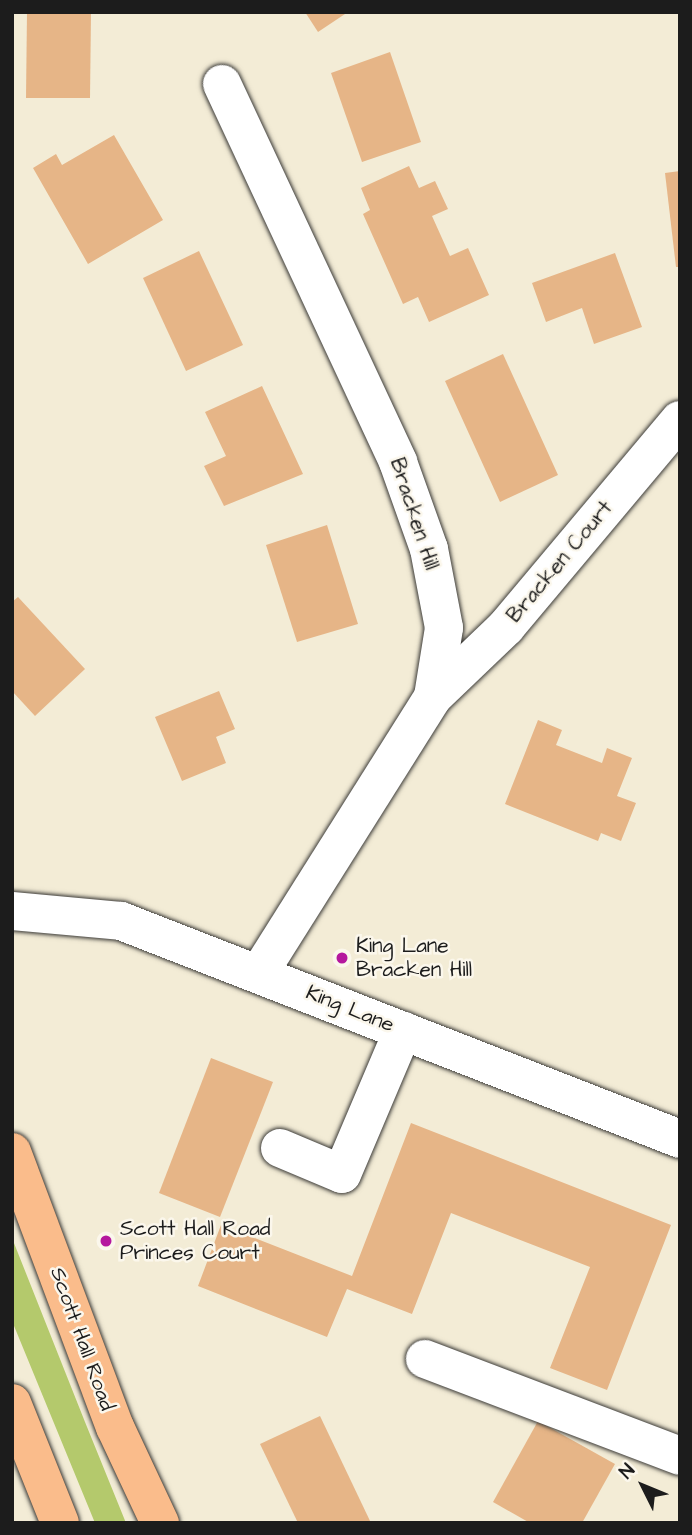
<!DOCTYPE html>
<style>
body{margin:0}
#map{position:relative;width:692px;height:1535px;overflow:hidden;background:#f3ecd6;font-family:"Architects Daughter",sans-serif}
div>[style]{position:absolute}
.green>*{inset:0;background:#b4c96c}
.building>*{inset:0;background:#e6b587}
.roads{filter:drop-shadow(0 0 2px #3c3b38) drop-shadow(0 0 2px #3c3b38)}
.minor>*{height:38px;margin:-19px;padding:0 19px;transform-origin:19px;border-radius:19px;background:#fff}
.highway>*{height:38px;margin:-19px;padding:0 19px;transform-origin:19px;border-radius:19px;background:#fabc8b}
.dots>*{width:19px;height:19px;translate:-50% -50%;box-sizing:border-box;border:4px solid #fbf7ec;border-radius:50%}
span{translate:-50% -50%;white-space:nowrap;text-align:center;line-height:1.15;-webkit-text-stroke:5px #fbf7ec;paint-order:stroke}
.street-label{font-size:21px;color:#1c1c1c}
.poi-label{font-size:21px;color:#1c1c1c}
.left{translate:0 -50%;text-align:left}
.frame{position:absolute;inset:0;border:14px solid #1c1c1c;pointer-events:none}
.north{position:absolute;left:608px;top:1451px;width:70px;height:70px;-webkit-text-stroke:5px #fbf7ec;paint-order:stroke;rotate:313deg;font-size:19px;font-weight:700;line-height:28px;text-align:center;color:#1c1c1c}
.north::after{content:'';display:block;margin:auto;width:24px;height:32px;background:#1c1c1c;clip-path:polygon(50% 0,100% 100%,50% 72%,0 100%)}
</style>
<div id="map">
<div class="green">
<div style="clip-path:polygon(12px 1238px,85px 1422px,126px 1523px,95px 1523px,12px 1321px)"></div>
</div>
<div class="building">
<div style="clip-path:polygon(27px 12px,91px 12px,90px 98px,26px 98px)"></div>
<div style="clip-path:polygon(305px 12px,348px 12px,318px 32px)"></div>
<div style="clip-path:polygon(390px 52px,421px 142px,362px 162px,331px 73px)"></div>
<div style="clip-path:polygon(114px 135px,163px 220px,88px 264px,33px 168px,56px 154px,62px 165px)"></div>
<div style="clip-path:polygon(409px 166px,419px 188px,435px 181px,448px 209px,432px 216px,450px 256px,468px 248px,489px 295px,429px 322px,418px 297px,403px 304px,363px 214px,370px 210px,361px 188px)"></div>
<div style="clip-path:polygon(680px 171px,680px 267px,676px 267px,665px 173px)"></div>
<div style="clip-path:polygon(199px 251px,243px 345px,186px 371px,143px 278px)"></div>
<div style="clip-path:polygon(615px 253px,642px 327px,594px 344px,582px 308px,546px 322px,532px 283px)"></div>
<div style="clip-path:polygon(503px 354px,558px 475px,500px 502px,445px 381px)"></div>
<div style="clip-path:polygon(262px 386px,303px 474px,224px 506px,204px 466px,226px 456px,205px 412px)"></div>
<div style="clip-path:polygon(327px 525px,358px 624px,297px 642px,266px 545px)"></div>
<div style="clip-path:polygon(18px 597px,85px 669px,35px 716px,12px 691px,12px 602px)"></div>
<div style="clip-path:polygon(219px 691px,235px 729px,216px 737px,226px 763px,182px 781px,155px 717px)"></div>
<div style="clip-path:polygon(538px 720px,562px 730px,556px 745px,602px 763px,607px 748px,632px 758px,617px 796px,636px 803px,621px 841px,601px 833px,598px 841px,505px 804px)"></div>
<div style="clip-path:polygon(211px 1058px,273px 1082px,220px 1217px,159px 1193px)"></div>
<div style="clip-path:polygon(411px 1123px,671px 1225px,607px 1390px,550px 1368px,590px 1267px,451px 1213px,412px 1314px,347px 1289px,327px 1337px,198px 1286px,221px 1225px,352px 1276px)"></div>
<div style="clip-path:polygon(320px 1416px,371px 1523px,298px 1523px,260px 1444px)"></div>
<div style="clip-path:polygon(538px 1421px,615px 1464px,582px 1523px,530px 1523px,493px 1502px)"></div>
</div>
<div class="roads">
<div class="minor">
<div style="left:222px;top:84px;width:417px;rotate:65deg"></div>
<div style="left:398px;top:462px;width:92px;rotate:70.4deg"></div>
<div style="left:429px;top:549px;width:80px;rotate:79.2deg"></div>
<div style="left:444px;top:628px;width:70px;rotate:99.1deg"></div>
<div style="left:433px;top:697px;width:326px;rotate:122.2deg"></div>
<div style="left:433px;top:697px;width:101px;rotate:-43.8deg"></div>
<div style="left:506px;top:627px;width:270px;rotate:-50deg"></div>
<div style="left:12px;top:911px;width:109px;rotate:5.2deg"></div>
<div style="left:121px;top:921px;width:600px;rotate:21.3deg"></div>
<div style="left:280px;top:1148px;width:67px;rotate:22.8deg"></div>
<div style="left:342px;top:1174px;width:156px;rotate:-67deg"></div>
<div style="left:425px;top:1359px;width:273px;rotate:20.8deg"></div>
</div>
<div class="highway">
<div style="left:12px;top:1152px;width:294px;rotate:69.5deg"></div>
<div style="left:115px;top:1427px;width:106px;rotate:64.9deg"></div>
<div style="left:12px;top:1403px;width:129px;rotate:68.2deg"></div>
</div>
</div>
<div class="dots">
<div style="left:342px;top:958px;background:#b5179e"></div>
<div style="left:106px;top:1241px;background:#b5179e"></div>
</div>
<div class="street-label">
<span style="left:414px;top:514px;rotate:72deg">Bracken Hill</span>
<span style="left:560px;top:562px;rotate:-50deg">Bracken Court</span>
<span style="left:350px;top:1009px;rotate:22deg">King Lane</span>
<span style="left:82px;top:1339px;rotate:70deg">Scott Hall Road</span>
</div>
<div class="poi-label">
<span class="left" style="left:356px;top:958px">King Lane<br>Bracken Hill</span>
<span class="left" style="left:120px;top:1241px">Scott Hall Road<br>Princes Court</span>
</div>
<div class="frame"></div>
<div class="north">N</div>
</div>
